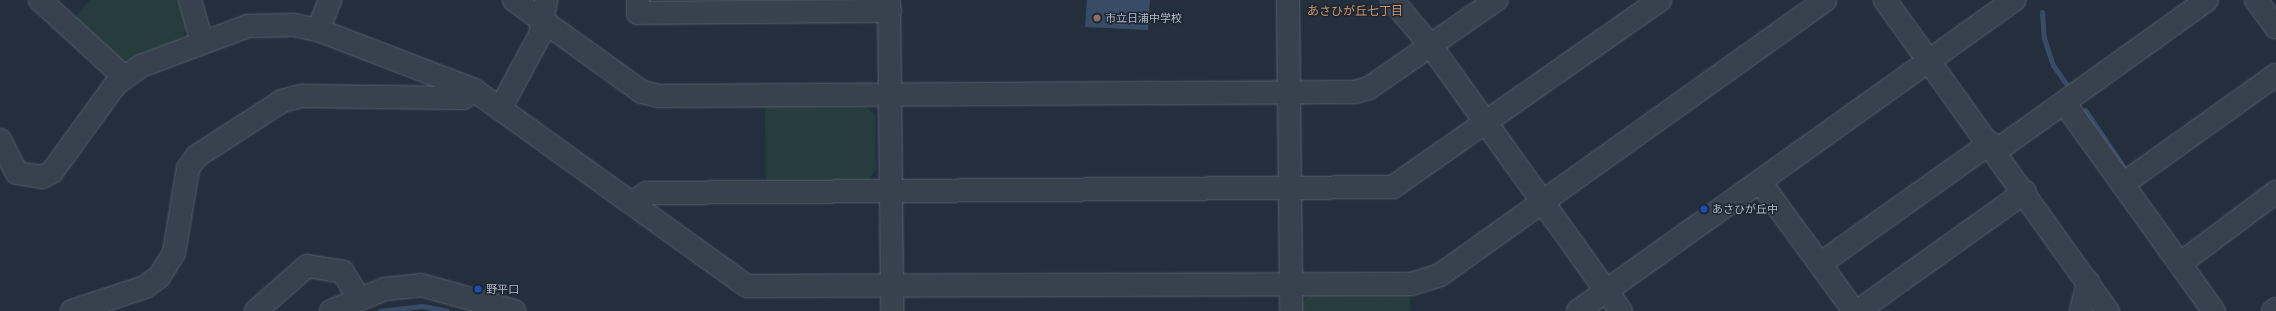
<!DOCTYPE html>
<meta charset="utf-8">
<style>
body{margin:0}
#map{position:relative;width:2276px;height:311px;overflow:hidden;background:#242f3e;font-family:"Titillium Web","Noto Sans JP",sans-serif}
div>[style]{position:absolute}
.green>*{inset:0;background:#263c3f}
.water>*{inset:0;background:#394c67}
.stream>*{height:5px;margin:-2.5px;padding:0 2.5px;transform-origin:2.5px;border-radius:2.5px;background:#394c67}
.roads{filter:drop-shadow(0 0 1px #565f6c) drop-shadow(0 0 1px #565f6c)}
.minor>*{height:22px;margin:-11px;padding:0 11px;transform-origin:11px;border-radius:11px;background:#38414e}
.dots>*{width:11px;height:11px;translate:-50% -50%;box-sizing:border-box;border:2px solid #1d2633;border-radius:50%}
span{translate:-50% -50%;white-space:nowrap;text-align:center;line-height:1.15;-webkit-text-stroke:3px #1d2633;paint-order:stroke}
.poi-label{font-size:11px;color:#b4bcc9}
.left{translate:0 -50%;text-align:left}
.neighbourhood-label{font-size:12px;color:#d59563}
</style>
<div id="map">
<div class="green">
<div style="clip-path:polygon(90px 0,178px 0,186px 28px,182px 39px,132px 61px,120px 60px,74px 19px)"></div>
<div style="clip-path:polygon(765px 106px,866px 106px,875px 116px,876px 170px,865px 183px,766px 183px)"></div>
<div style="clip-path:polygon(1410px 294px,1410px 311px,1302px 311px,1302px 303px,1310px 295px)"></div>
</div>
<div class="water">
<div style="clip-path:polygon(1087px 0,1150px 0,1148px 30px,1085px 27px)"></div>
</div>
<div class="stream">
<div style="left:2042px;top:12px;width:26px;rotate:86deg"></div>
<div style="left:2044px;top:38px;width:28px;rotate:72deg"></div>
<div style="left:2053px;top:65px;width:28px;rotate:55deg"></div>
<div style="left:2085px;top:110px;width:73px;rotate:55.7deg"></div>
<div style="left:380px;top:311px;width:42px;rotate:-6.8deg"></div>
<div style="left:422px;top:306px;width:25px;rotate:11deg"></div>
</div>
<div class="roads">
<div class="minor">
<div style="left:40px;top:0;width:115px;rotate:42.5deg"></div>
<div style="left:190px;top:0;width:44px;rotate:74.1deg"></div>
<div style="left:514px;top:0;width:158px;rotate:35.7deg"></div>
<div style="left:642px;top:92px;width:17px;rotate:13deg"></div>
<div style="left:659px;top:96px;width:696px;rotate:-0.33deg"></div>
<div style="left:1355px;top:92px;width:15px;rotate:-16deg"></div>
<div style="left:1369px;top:88px;width:155px;rotate:-34.7deg"></div>
<div style="left:638px;top:0;width:13px;rotate:90deg"></div>
<div style="left:638px;top:13px;width:252px;rotate:-0.5deg"></div>
<div style="left:889px;top:0;width:311px;rotate:89.4deg"></div>
<div style="left:1288px;top:0;width:311px;rotate:89.4deg"></div>
<div style="left:1392px;top:0;width:60px;rotate:49.7deg"></div>
<div style="left:1431px;top:46px;width:326px;rotate:54.4deg"></div>
<div style="left:1885px;top:0;width:383px;rotate:54.4deg"></div>
<div style="left:2256px;top:0;width:34px;rotate:54deg"></div>
<div style="left:318px;top:30px;width:32px;rotate:-68deg"></div>
<div style="left:2065px;top:104px;width:255px;rotate:54.3deg"></div>
<div style="left:500px;top:109px;width:84px;rotate:-61.6deg"></div>
<div style="left:540px;top:35px;width:36px;rotate:-80deg"></div>
<div style="left:0;top:140px;width:37px;rotate:63deg"></div>
<div style="left:17px;top:173px;width:25px;rotate:9deg"></div>
<div style="left:42px;top:177px;width:11px;rotate:-27deg"></div>
<div style="left:52px;top:172px;width:109px;rotate:-54deg"></div>
<div style="left:116px;top:84px;width:31px;rotate:-36deg"></div>
<div style="left:141px;top:66px;width:114px;rotate:-20.5deg"></div>
<div style="left:248px;top:26px;width:46px;rotate:-1.2deg"></div>
<div style="left:294px;top:25px;width:25px;rotate:12deg"></div>
<div style="left:318px;top:30px;width:167px;rotate:21deg"></div>
<div style="left:474px;top:90px;width:336px;rotate:35.7deg"></div>
<div style="left:747px;top:286px;width:664px;rotate:-0.17deg"></div>
<div style="left:1411px;top:284px;width:30px;rotate:-17deg"></div>
<div style="left:1440px;top:275px;width:473px;rotate:-35.5deg"></div>
<div style="left:1996px;top:151px;width:259px;rotate:-35.6deg"></div>
<div style="left:1760px;top:182px;width:160px;rotate:53.9deg"></div>
<div style="left:2123px;top:184px;width:188px;rotate:-35.5deg"></div>
<div style="left:632px;top:203px;width:18px;rotate:-34deg"></div>
<div style="left:647px;top:193px;width:746px;rotate:-0.46deg"></div>
<div style="left:1393px;top:187px;width:326px;rotate:-35deg"></div>
<div style="left:2181px;top:263px;width:119px;rotate:-36.8deg"></div>
<div style="left:1820px;top:264px;width:209px;rotate:-35.4deg"></div>
<div style="left:72px;top:311px;width:77px;rotate:-18.2deg"></div>
<div style="left:145px;top:287px;width:17px;rotate:-36deg"></div>
<div style="left:159px;top:277px;width:28px;rotate:-58deg"></div>
<div style="left:174px;top:253px;width:86px;rotate:-80.6deg"></div>
<div style="left:188px;top:168px;width:15px;rotate:-53deg"></div>
<div style="left:197px;top:156px;width:101px;rotate:-32.9deg"></div>
<div style="left:282px;top:101px;width:20px;rotate:-15deg"></div>
<div style="left:301px;top:96px;width:162px;rotate:0.7deg"></div>
<div style="left:463px;top:98px;width:14px;rotate:-36deg"></div>
<div style="left:256px;top:311px;width:68px;rotate:-41.4deg"></div>
<div style="left:307px;top:266px;width:36px;rotate:9deg"></div>
<div style="left:343px;top:272px;width:29px;rotate:59deg"></div>
<div style="left:331px;top:311px;width:58px;rotate:-22.2deg"></div>
<div style="left:385px;top:289px;width:36px;rotate:-6deg"></div>
<div style="left:421px;top:285px;width:97px;rotate:15.6deg"></div>
<div style="left:1578px;top:311px;width:536px;rotate:-35.5deg"></div>
<div style="left:1858px;top:311px;width:205px;rotate:-35.5deg"></div>
<div style="left:2081px;top:311px;width:30px;rotate:-76deg"></div>
<div style="left:2273px;top:311px;width:4px;rotate:-34deg"></div>
</div>
</div>
<div class="dots">
<div style="left:1097px;top:18px;background:#8d6e63"></div>
<div style="left:1704px;top:209px;background:#1a4fb4"></div>
<div style="left:478px;top:289px;background:#1a4fb4"></div>
</div>
<div class="poi-label">
<span class="left" style="left:1105px;top:18px">市立日浦中学校</span>
<span class="left" style="left:1712px;top:209px">あさひが丘中</span>
<span class="left" style="left:486px;top:289px">野平口</span>
</div>
<div class="neighbourhood-label">
<span style="left:1355px;top:11px">あさひが丘七丁目</span>
</div>
</div>
